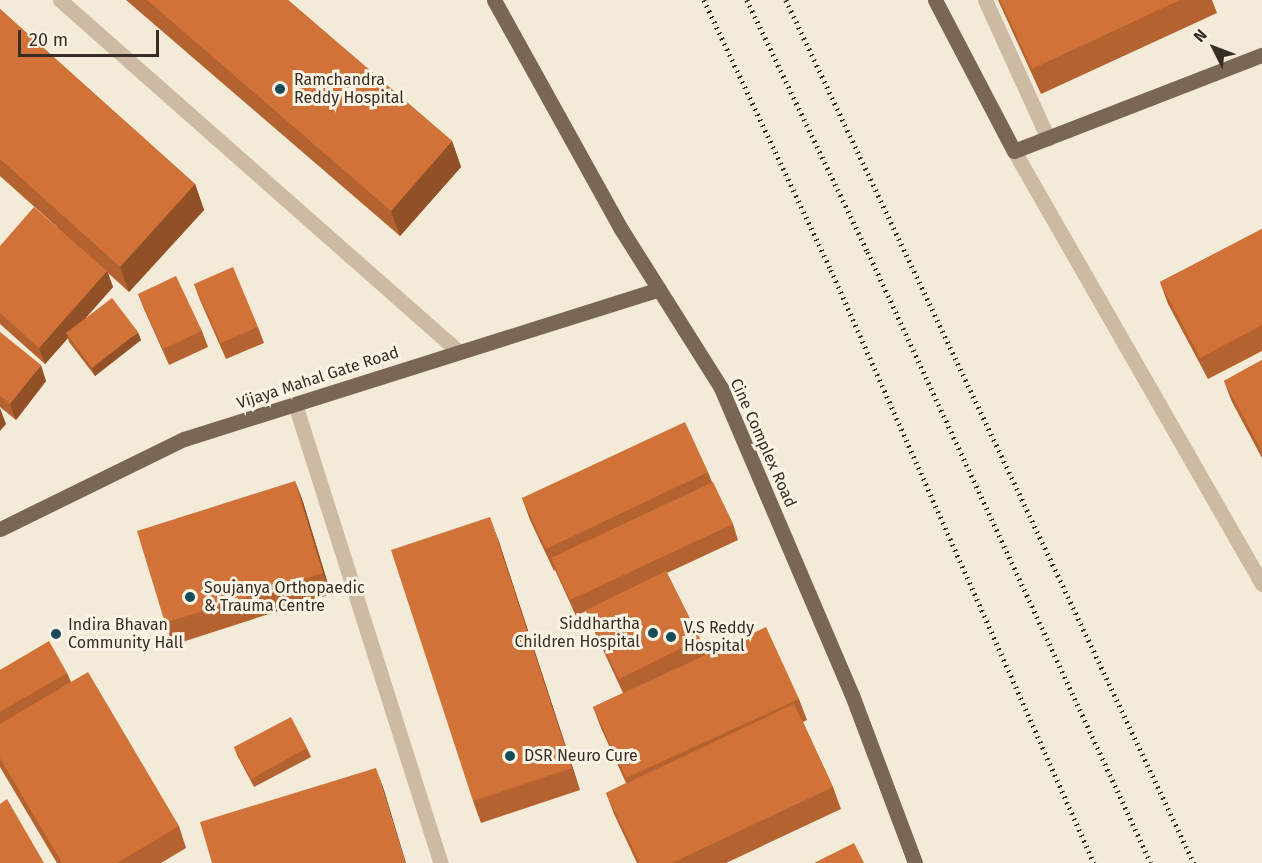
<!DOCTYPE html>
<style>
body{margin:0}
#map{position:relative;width:1262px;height:863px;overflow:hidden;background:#f3ead7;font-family:"Fira Sans",sans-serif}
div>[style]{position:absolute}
.minor>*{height:15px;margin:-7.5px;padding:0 7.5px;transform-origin:7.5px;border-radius:7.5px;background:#ccbba2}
.major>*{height:15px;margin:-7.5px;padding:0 7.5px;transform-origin:7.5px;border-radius:7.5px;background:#7a6655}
.rail>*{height:4.5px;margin-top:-2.25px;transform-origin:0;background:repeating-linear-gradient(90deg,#362d25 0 1.5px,transparent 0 6px)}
.wall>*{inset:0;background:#b46230}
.shaded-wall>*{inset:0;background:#925027}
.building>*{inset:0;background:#d17238}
.dots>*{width:16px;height:16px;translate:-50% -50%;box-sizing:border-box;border:3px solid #fbf3e4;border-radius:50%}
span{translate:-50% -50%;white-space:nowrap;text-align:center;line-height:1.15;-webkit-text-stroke:6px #fbf3e4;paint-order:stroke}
.poi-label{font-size:16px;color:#362d25}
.left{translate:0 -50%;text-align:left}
.right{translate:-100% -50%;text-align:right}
.street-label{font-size:16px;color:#362d25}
.north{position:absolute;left:1184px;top:18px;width:60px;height:60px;-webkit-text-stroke:4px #fbf3e4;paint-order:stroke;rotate:312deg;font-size:16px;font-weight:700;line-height:24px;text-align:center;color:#362d25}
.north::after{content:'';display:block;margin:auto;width:21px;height:27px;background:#362d25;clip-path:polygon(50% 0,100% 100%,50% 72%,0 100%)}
.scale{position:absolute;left:18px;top:30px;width:141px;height:27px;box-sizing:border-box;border:3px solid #362d25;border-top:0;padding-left:8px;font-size:18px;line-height:21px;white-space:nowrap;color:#362d25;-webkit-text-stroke:4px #fbf3e4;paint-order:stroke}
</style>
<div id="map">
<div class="minor">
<div style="left:60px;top:0;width:532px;rotate:41.42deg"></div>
<div style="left:985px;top:0;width:152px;rotate:65.5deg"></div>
<div style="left:1014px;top:151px;width:499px;rotate:60.2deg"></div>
<div style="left:295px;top:404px;width:482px;rotate:72.4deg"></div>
</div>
<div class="major">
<div style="left:494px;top:0;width:262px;rotate:61deg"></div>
<div style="left:621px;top:229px;width:188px;rotate:57.8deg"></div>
<div style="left:721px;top:388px;width:334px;rotate:66.9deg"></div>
<div style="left:852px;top:695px;width:179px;rotate:69.4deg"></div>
<div style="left:935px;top:0;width:170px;rotate:62.4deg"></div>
<div style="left:1014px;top:151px;width:266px;rotate:-21.2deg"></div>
<div style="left:0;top:529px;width:205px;rotate:-26.1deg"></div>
<div style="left:184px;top:439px;width:498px;rotate:-17.5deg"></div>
</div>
<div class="rail">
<div style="left:704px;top:0;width:298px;rotate:64.8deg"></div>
<div style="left:831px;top:270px;width:649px;rotate:66.08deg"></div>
<div style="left:747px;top:0;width:280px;rotate:64.4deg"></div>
<div style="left:868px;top:252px;width:673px;rotate:65.15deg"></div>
<div style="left:786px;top:0;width:955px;rotate:64.7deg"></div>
</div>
<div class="wall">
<div style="clip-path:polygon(126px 0,288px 0,452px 141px,461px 167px,400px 236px)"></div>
<div style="clip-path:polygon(998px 0,1212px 0,1217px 13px,1041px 94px)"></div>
<div style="clip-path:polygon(0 9px,195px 184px,204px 210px,129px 292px,108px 273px,113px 287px,85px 318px,141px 340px,95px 376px,69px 342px,68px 338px,45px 364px,0 324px,0 246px,57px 227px,0 176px)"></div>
<div style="clip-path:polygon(1262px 229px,1262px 351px,1208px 379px,1168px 304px,1160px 282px)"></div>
<div style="clip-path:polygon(194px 284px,258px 327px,264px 343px,226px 359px,200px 300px)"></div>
<div style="clip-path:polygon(138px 294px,202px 331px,208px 347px,169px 365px,144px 309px)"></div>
<div style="clip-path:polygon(0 332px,46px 381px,16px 420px,0 407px)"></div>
<div style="clip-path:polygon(1262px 360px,1262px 458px,1232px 402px,1224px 381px)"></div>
<div style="clip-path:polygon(708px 472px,712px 482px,733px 524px,738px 540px,667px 573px,700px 639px,706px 655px,799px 699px,807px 720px,803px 722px,833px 787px,841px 809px,726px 863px,637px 863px,614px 814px,606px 793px,626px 783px,601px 728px,593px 707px,623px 693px,592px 626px,586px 611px,576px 616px,555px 570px,554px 571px,530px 520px,522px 498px)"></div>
<div style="clip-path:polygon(295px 481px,303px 502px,331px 594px,173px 645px,165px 623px)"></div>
<div style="clip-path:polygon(498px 539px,580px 790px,481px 823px,473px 801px)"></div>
<div style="clip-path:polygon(0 670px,67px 673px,71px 682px,179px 826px,186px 848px,161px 863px,57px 863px,0 767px)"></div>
<div style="clip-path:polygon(234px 747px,307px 748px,311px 757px,254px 787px,237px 755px)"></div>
</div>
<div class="shaded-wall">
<div style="clip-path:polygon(452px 141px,461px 167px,400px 236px,391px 211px)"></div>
<div style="clip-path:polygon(195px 184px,204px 210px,129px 292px,120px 267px)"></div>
<div style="clip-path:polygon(107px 271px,113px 287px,69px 337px,66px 333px,68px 338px,45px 364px,39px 348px)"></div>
<div style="clip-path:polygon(138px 332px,141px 340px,95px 376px,92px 368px)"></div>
<div style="clip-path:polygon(41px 365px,46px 381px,16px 420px,10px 404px)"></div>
<div style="clip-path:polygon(0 408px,6px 424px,0 431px)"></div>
<div style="clip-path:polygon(295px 481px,303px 502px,331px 594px,323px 573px)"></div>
<div style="clip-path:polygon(490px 517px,498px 539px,580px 790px,572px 768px)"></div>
<div style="clip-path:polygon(376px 768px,384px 790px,406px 863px,405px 863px)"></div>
</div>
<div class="building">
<div style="clip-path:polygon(147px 0,288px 0,452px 141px,391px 211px)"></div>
<div style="clip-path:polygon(1000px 0,1180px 0,1032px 69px)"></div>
<div style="clip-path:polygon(0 9px,195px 184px,120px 267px,0 159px)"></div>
<div style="clip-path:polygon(34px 207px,107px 271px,39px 348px,0 313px,0 246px)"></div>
<div style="clip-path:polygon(1262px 229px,1262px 325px,1200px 358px,1160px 282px)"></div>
<div style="clip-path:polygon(233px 267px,258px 327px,221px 343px,194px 284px)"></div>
<div style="clip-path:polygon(176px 276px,202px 331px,163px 349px,138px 294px)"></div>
<div style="clip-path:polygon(112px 298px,138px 332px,92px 368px,66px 333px)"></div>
<div style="clip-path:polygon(0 332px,41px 365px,10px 404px,0 396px)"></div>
<div style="clip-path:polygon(1262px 360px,1262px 451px,1224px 381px)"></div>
<div style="clip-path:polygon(685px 422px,708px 472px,546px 549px,522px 498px)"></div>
<div style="clip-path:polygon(295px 481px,323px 573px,165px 623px,137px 531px)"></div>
<div style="clip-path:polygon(713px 482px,733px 524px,570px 600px,551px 558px)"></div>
<div style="clip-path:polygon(490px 517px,572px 768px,473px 801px,391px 550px)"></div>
<div style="clip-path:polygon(666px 571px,700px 639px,619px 679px,586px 610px)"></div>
<div style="clip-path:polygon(766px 627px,799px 699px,626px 778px,593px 707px)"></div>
<div style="clip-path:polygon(49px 641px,67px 673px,0 712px,0 670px)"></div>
<div style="clip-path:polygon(88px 672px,179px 826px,117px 863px,62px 863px,0 758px,0 724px)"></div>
<div style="clip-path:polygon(794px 704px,833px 787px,672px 863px,640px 863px,606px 793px)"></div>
<div style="clip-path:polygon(291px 717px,307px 748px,251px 779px,234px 747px)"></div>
<div style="clip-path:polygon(376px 768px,405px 863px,212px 863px,200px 822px)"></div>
<div style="clip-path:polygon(7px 799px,44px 863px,0 863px,0 804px)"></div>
<div style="clip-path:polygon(854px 843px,864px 863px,814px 863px)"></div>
</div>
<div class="dots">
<div style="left:280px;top:89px;background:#174d5b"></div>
<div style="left:190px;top:597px;background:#174d5b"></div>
<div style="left:653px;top:633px;background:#174d5b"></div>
<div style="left:56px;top:634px;background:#174d5b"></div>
<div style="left:671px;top:637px;background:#174d5b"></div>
<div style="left:510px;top:756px;background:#174d5b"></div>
</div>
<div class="poi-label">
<span class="left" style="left:294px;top:89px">Ramchandra<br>Reddy Hospital</span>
<span class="left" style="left:204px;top:597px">Soujanya Orthopaedic<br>&amp; Trauma Centre</span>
<span class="right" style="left:640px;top:633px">Siddhartha<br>Children Hospital</span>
<span class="left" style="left:68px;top:634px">Indira Bhavan<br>Community Hall</span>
<span class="left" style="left:684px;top:637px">V.S Reddy<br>Hospital</span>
<span class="left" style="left:524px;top:756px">DSR Neuro Cure</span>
</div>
<div class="street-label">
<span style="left:318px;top:378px;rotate:-18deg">Vijaya Mahal Gate Road</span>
<span style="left:763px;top:443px;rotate:66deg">Cine Complex Road</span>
</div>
<div class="north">N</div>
<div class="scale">20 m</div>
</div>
